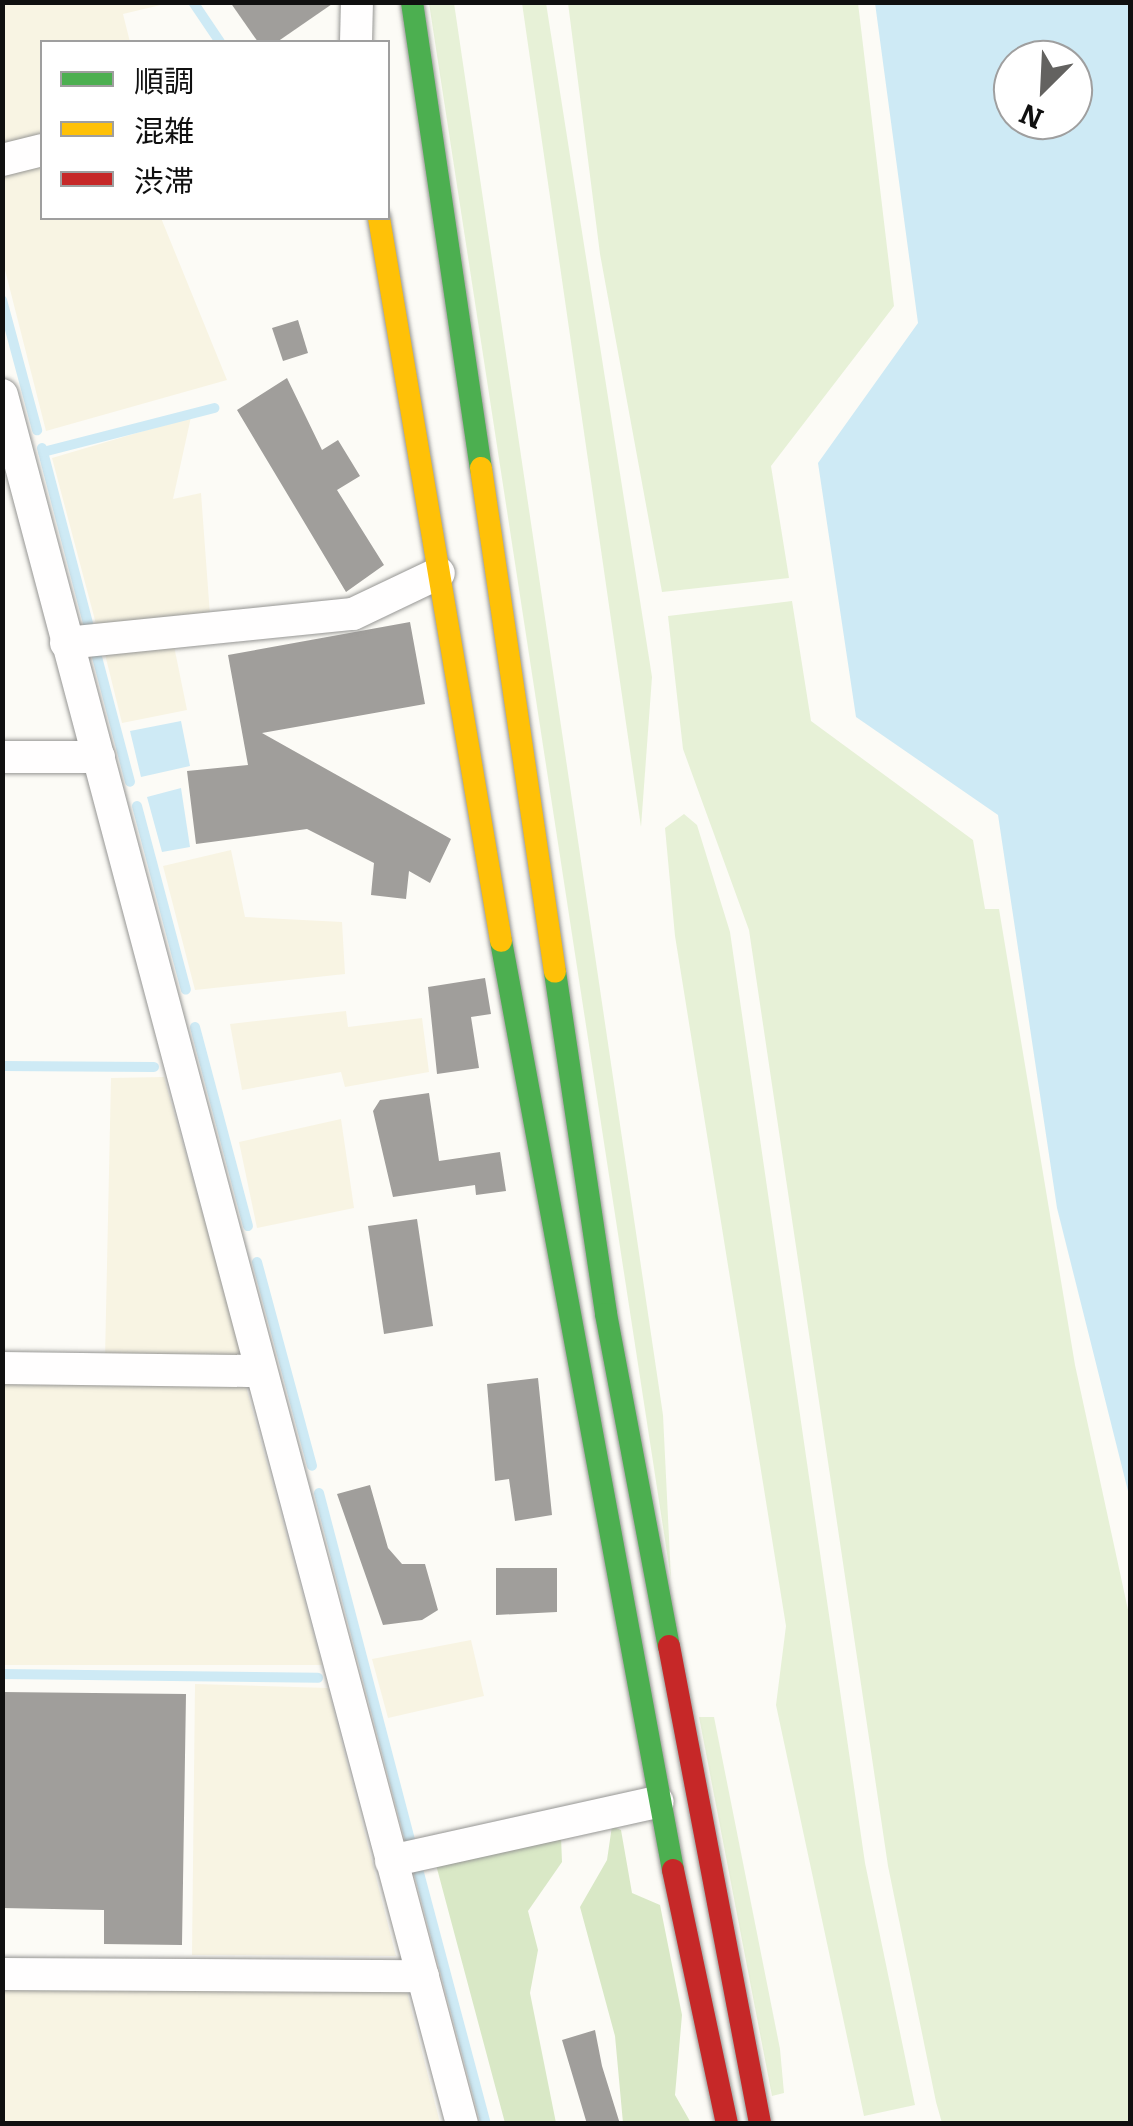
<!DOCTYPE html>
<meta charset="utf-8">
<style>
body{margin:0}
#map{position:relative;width:1133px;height:2126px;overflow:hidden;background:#fcfbf6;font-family:Bitter,"Noto Sans JP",serif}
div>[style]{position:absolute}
.farmland>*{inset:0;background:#f8f4e3}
.green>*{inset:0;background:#e7f1d7}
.forest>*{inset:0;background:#d9e8c6}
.water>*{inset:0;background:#ceeaf5}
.stream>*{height:10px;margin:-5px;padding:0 5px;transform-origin:5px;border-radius:5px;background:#ceeaf5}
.building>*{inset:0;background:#a09e9b}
.roads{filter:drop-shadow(0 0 2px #969694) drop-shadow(0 0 2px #969694)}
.street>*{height:32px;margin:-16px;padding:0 16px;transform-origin:16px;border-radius:16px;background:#fffefe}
.fast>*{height:22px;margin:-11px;padding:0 11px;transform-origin:11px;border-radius:11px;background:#4caf50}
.slow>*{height:22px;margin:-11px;padding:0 11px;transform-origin:11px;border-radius:11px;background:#ffc107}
.jam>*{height:22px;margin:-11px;padding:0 11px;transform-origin:11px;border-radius:11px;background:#c62828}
span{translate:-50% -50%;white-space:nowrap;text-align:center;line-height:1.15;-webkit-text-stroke:10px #fff;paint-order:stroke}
.frame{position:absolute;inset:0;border:5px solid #101010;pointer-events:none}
.legend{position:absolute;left:40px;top:40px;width:350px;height:180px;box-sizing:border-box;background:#fff;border:2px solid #9f9f9f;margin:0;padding:12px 18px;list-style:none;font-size:30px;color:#101010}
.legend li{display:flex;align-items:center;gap:20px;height:50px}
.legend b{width:50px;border:2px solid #9f9f9f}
.north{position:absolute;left:993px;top:40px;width:100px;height:100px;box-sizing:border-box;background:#fff;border:2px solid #9f9f9f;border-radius:50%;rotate:204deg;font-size:28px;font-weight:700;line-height:40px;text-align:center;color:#101010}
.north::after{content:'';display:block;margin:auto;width:35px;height:45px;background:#636260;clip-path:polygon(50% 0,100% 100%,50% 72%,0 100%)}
</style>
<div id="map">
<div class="farmland">
<div style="clip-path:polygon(3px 3px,169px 3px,123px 14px,130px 42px,42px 42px,42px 135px,3px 145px)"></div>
<div style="clip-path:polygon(42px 162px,42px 218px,161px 218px,227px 380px,46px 431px,3px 262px,2px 172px)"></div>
<div style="clip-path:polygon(191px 417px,173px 499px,201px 493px,210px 615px,96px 624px,52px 458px)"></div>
<div style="clip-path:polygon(173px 641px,187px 710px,122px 723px,104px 650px)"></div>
<div style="clip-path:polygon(231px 850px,245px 917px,342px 922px,345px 974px,195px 990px,163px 866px)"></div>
<div style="clip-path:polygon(346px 1011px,348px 1027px,422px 1018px,429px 1072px,345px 1087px,341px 1072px,242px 1090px,230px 1024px)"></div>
<div style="clip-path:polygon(164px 1077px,242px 1353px,226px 1359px,105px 1359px,111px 1078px)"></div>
<div style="clip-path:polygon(341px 1119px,354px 1208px,257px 1228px,239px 1142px)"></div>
<div style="clip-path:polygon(245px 1383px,322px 1665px,3px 1665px,3px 1384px)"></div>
<div style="clip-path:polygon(471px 1640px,484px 1696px,388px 1718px,372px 1659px)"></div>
<div style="clip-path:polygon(195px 1684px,328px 1688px,396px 1956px,192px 1955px)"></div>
<div style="clip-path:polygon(3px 1990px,407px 1992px,440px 2123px,3px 2124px)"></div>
</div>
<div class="green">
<div style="clip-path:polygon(429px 3px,454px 3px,663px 1415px,671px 1579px)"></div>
<div style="clip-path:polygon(522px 3px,546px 3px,652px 677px,641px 827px)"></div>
<div style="clip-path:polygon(568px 3px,858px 3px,894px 306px,771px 466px,789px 578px,662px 592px,600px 254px)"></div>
<div style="clip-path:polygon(792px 601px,811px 721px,973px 840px,985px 909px,999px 909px,1075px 1365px,1130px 1619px,1130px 2123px,942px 2123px,936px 2102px,888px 1866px,749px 930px,683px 749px,668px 616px)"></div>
<div style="clip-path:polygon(684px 814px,697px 825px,730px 932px,865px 1863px,915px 2105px,864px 2116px,776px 1705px,786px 1626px,675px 936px,665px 828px)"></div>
<div style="clip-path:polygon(699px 1717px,714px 1717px,780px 2049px,784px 2093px,772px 2096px)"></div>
</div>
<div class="forest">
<div style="clip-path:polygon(612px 1826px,621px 1830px,632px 1893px,660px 1905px,682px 2015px,675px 2095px,691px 2123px,623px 2123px,615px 2036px,580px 1907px,607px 1860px)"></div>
<div style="clip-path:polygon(561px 1837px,562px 1862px,528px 1911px,538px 1950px,530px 1993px,556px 2123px,505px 2123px,435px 1861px)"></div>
</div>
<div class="water">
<div style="clip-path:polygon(evenodd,875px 3px,1130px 3px,1130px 1499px,1057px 1208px,998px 815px,856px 717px,818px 463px,918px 323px,875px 3px,1013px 60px,1073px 60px,1073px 120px,1013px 120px,1013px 60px)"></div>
<div style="clip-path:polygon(181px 721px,190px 766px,141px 777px,130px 731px)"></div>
<div style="clip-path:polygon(181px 788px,190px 847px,162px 852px,147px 797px)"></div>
</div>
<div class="stream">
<div style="left:193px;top:2px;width:48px;rotate:56deg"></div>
<div style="left:2px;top:300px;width:135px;rotate:74.9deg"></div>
<div style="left:42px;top:448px;width:181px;rotate:75.3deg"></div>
<div style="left:43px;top:452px;width:177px;rotate:-14.4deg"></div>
<div style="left:97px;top:657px;width:129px;rotate:75.2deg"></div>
<div style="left:137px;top:806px;width:190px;rotate:75.1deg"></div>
<div style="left:195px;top:1027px;width:206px;rotate:75.1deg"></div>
<div style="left:2px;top:1066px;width:152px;rotate:0.4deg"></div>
<div style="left:257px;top:1262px;width:211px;rotate:74.9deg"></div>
<div style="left:319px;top:1493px;width:359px;rotate:75.3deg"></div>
<div style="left:2px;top:1674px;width:316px;rotate:0.7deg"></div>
<div style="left:418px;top:1869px;width:264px;rotate:75.1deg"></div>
</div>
<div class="building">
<div style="clip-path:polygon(230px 2px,335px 2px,277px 42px,258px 42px)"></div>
<div style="clip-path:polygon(298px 320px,308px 353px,283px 361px,272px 328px)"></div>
<div style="clip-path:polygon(287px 378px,322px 450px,338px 440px,360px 476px,337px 490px,384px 565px,346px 592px,237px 410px)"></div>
<div style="clip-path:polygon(410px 622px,425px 704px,262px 733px,451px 839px,430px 883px,409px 871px,406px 899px,371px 895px,374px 863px,307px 829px,196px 844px,187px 771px,248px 765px,228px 655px)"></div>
<div style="clip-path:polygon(485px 978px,491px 1014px,471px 1017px,479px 1068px,437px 1074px,428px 987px)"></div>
<div style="clip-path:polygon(429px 1093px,439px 1161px,500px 1152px,506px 1191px,476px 1195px,475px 1185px,393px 1197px,373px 1111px,380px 1100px)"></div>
<div style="clip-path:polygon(417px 1219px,433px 1326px,384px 1334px,368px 1226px)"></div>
<div style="clip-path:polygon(538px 1378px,552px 1515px,515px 1521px,509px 1479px,495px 1481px,487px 1384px)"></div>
<div style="clip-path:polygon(370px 1485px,388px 1548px,402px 1564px,425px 1564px,438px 1610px,422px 1620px,383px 1625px,337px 1494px)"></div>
<div style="clip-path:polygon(496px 1568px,557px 1568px,557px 1612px,496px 1615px)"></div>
<div style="clip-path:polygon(2px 1692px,186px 1694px,182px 1945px,104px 1944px,104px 1910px,2px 1908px)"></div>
<div style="clip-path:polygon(595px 2030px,602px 2066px,620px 2124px,587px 2124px,562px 2040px)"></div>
</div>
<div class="roads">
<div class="street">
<div style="left:356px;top:42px;width:40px;rotate:-88.6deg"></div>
<div style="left:2px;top:160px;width:41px;rotate:-14deg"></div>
<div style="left:2px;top:395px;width:1789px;rotate:75.1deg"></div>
<div style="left:66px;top:643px;width:288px;rotate:-5.8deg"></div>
<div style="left:353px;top:614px;width:95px;rotate:-25.5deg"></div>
<div style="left:2px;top:757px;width:97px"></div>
<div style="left:2px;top:1368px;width:257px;rotate:0.7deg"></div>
<div style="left:391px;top:1861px;width:273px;rotate:-12.5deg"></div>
<div style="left:2px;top:1974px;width:421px;rotate:0.3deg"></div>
</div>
<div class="fast">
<div style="left:412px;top:2px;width:471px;rotate:81.6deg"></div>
<div style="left:501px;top:941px;width:945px;rotate:79.51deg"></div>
<div style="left:555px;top:972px;width:346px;rotate:81.5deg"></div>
<div style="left:606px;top:1314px;width:338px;rotate:79.3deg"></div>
</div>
<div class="slow">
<div style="left:379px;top:218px;width:733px;rotate:80.42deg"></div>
<div style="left:481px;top:468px;width:509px;rotate:81.65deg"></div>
</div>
<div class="jam">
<div style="left:669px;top:1646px;width:487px;rotate:79.2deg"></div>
<div style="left:673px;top:1870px;width:260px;rotate:78deg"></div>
</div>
</div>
<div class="frame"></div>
<ul class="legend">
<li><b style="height:12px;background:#4caf50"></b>順調</li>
<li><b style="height:12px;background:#ffc107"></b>混雑</li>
<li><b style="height:12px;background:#c62828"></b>渋滞</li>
</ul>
<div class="north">N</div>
</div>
